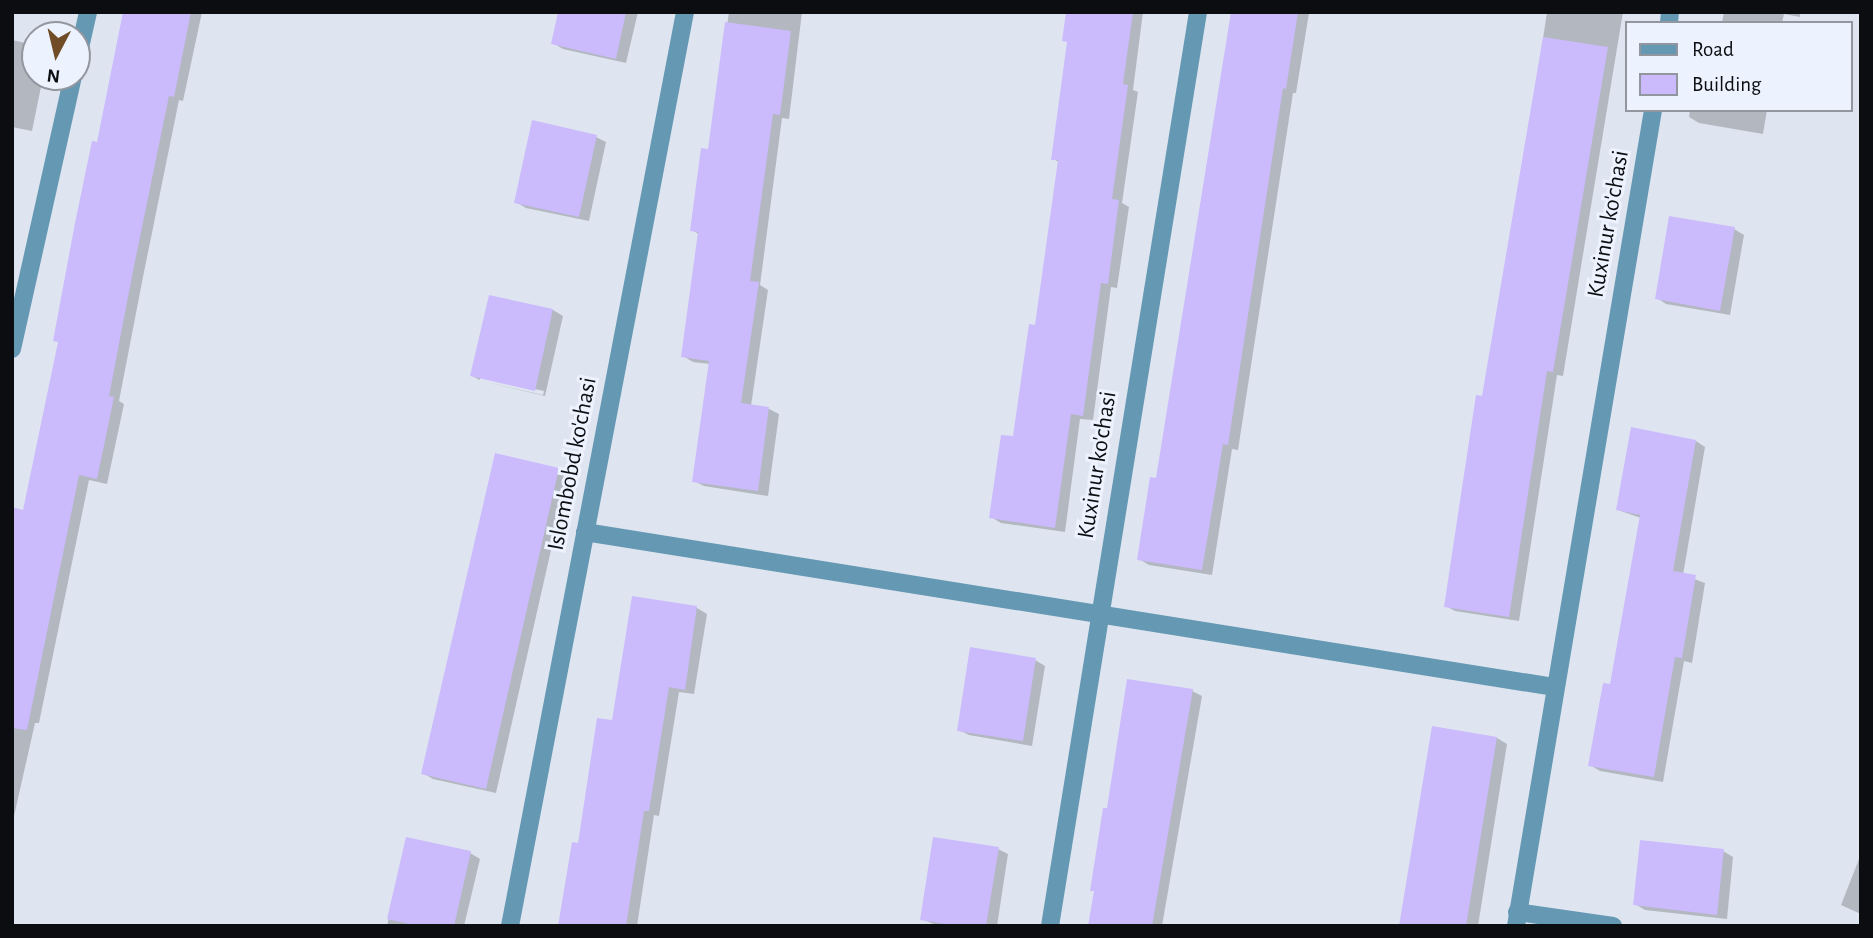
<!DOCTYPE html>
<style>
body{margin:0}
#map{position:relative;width:1873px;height:938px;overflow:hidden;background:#dfe5f0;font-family:"Alegreya Sans",sans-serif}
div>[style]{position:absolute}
.shadow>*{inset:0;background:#0003}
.building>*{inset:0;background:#cbbbfc}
.minor>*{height:18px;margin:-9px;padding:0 9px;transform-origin:9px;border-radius:9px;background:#6599b3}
span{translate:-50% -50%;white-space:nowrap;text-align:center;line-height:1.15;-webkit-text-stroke:6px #ecf2fe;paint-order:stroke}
.street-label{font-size:24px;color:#0b0d10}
.frame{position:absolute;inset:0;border:14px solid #0b0d10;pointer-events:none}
.legend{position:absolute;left:1625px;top:21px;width:228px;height:91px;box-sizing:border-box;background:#ecf2fe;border:2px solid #92969f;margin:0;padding:9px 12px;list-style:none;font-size:21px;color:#0b0d10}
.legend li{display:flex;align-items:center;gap:14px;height:35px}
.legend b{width:35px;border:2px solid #92969f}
.north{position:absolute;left:21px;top:21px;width:70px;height:70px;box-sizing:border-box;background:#ecf2fe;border:2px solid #92969f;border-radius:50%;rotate:187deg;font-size:19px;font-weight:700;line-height:28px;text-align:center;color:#0b0d10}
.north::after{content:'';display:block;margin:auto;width:24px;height:32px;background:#714d27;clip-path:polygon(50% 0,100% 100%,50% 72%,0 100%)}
</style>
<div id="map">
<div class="shadow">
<div style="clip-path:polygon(126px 12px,202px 12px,183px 101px,179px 100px,143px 277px,119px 401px,124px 404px,107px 484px,89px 480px,39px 723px,35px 723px,12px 825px,12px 509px,25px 512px)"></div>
<div style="clip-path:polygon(560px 12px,638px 12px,626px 63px,563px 49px,553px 43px)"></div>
<div style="clip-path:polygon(729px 12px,802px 12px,789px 119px,782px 118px,760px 285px,768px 290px,751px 406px,769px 409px,779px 414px,768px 496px,704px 486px,694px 481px,710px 364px,693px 362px,683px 356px,700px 235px,692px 230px,709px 151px)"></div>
<div style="clip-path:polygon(1068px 12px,1143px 12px,1133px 90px,1138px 92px,1122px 203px,1129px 207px,1117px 288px,1111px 287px,1093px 420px,1080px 419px,1065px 532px,1001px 523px,991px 517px,1014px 438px,1037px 327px,1059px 162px,1053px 159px,1069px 43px)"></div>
<div style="clip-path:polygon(1233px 12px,1309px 13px,1296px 93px,1293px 93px,1238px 450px,1232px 449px,1212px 575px,1149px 565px,1139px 559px,1157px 480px)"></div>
<div style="clip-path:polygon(1547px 12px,1623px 12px,1563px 376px,1557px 375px,1519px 621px,1455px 611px,1446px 606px,1524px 165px)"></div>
<div style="clip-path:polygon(1724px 12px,1800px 12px,1800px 17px,1784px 14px,1782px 23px,1722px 23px)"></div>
<div style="clip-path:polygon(12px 40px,35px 45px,35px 77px,43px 77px,32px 131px,12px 127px)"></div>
<div style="clip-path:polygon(1690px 110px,1767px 110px,1763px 134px,1699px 123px,1689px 117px)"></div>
<div style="clip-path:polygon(596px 137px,606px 142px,589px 221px,526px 208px,516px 202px)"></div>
<div style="clip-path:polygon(1734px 229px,1744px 235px,1730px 315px,1666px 304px,1657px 298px)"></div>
<div style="clip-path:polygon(490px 297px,553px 310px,563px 316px,545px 396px,481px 381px,543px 395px,544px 391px,480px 377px,480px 380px,472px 376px)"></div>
<div style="clip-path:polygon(1696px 441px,1705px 447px,1683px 575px,1705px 583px,1692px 663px,1684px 661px,1663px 782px,1600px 771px,1590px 765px,1612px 686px,1641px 518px,1618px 510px)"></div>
<div style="clip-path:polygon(496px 456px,559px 470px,568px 475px,496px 793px,433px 779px,423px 773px)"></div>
<div style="clip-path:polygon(634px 598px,697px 608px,707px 614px,694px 694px,679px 692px,659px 816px,654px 815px,637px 926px,561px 926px,579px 845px,614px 722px)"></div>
<div style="clip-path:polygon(1035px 660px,1045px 666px,1032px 746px,969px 735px,959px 730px)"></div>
<div style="clip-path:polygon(1192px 691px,1202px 696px,1162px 926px,1090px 926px,1095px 892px,1092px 890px,1108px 810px)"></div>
<div style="clip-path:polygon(1433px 728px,1497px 738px,1507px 744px,1478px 926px,1402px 926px)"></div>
<div style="clip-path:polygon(407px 839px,470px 853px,480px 859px,464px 926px,387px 926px)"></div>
<div style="clip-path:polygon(998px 849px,1008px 854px,997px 926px,938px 926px,922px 919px)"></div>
<div style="clip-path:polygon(1723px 851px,1733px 857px,1727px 919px,1645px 910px,1635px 904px)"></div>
<div style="clip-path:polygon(1861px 854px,1861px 914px,1841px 905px)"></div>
</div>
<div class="building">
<div style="clip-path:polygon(123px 12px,191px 12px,174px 97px,169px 96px,133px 271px,109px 396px,114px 397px,97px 479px,79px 475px,27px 730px,12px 728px,12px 507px,23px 510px,58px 342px,53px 341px,75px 223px,92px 141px,97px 142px)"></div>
<div style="clip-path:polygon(558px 12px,626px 12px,616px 59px,551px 44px)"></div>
<div style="clip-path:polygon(1066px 12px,1133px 12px,1123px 84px,1128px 85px,1112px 199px,1119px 200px,1108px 284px,1101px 283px,1083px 416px,1071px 414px,1055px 528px,989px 518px,1001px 435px,1013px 436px,1029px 324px,1035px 325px,1058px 160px,1051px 160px,1067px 42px,1062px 41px)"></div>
<div style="clip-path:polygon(1231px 12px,1298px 12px,1286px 89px,1283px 88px,1228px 445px,1223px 444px,1202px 570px,1137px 560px,1150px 477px,1156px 478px)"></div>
<div style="clip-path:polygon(725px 22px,791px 31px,780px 115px,773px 114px,750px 281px,759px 282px,741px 403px,769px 407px,758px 491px,692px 482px,709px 361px,681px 357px,698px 232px,690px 231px,701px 148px,708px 149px)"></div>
<div style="clip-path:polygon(1543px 37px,1608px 47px,1553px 372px,1547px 371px,1509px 617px,1444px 607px,1476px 395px,1482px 396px)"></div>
<div style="clip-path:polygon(532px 120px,597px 135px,579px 217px,514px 203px)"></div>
<div style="clip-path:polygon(1669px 216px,1735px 227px,1720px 311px,1655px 299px)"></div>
<div style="clip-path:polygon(489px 295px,553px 309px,535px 391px,470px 376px)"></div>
<div style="clip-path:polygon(1631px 427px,1696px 440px,1673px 571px,1696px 575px,1682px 658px,1675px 657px,1654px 777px,1588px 766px,1603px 683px,1610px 684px,1640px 515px,1616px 510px)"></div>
<div style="clip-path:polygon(495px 453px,559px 468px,486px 789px,421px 774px)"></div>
<div style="clip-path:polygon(632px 596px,697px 606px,685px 690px,669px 687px,649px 811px,644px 811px,626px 926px,558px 926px,572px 842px,578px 843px,597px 718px,612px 720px)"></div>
<div style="clip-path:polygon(970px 647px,1036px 658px,1023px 741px,957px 731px)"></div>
<div style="clip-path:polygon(1127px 679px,1193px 689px,1152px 926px,1088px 926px,1094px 891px,1090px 891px,1103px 808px,1107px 808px)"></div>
<div style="clip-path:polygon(1432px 726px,1497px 737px,1466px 926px,1399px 926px)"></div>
<div style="clip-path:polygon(406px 837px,471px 851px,454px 926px,418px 926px,387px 919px)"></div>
<div style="clip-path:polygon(933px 837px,999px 847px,986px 926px,957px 926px,920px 920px)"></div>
<div style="clip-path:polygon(1640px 840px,1724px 849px,1717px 915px,1633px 905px)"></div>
</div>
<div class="minor">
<div style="left:1669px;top:23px;width:11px;rotate:-85deg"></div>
<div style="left:77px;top:61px;width:50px;rotate:-77.3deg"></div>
<div style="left:12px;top:349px;width:279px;rotate:-77.4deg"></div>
<div style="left:585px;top:532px;width:981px;rotate:9.09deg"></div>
<div style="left:1517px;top:912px;width:97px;rotate:8.3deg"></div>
<div style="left:510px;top:926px;width:931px;rotate:-79.16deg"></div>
<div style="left:1050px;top:926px;width:926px;rotate:-80.8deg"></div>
<div style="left:1516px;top:926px;width:827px;rotate:-80.47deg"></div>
</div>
<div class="street-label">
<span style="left:1609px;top:224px;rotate:-80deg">Kuxinur ko'chasi</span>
<span style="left:573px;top:464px;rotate:-79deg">Islombobd ko'chasi</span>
<span style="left:1098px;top:465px;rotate:-81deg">Kuxinur ko'chasi</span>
</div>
<div class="frame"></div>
<ul class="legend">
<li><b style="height:9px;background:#6599b3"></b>Road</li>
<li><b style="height:19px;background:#cbbbfc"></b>Building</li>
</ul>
<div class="north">N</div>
</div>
